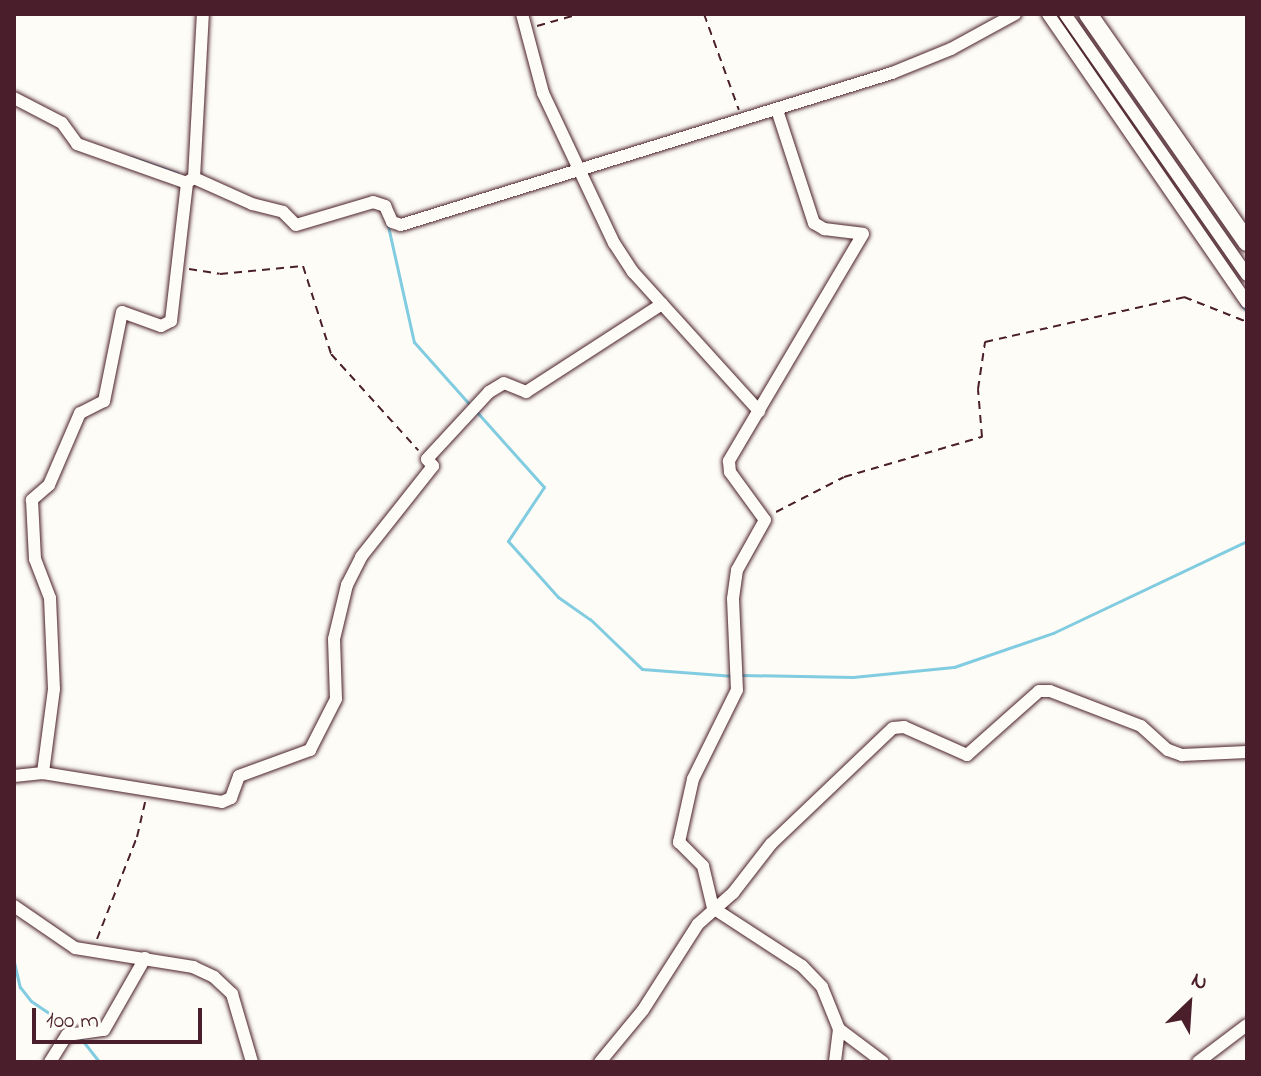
<!DOCTYPE html>
<style>
body{margin:0}
#map{position:relative;width:1261px;height:1076px;overflow:hidden;background:#fdfcf7;font-family:"Indie Flower",sans-serif}
div>[style]{position:absolute}
.stream>*{height:3px;margin:-1.5px;padding:0 1.5px;transform-origin:1.5px;border-radius:1.5px;background:#81cce0}
.path>*{height:2px;margin-top:-1px;transform-origin:0;background:repeating-linear-gradient(90deg,#4a1f2b 0 8px,transparent 0 14px)}
.roads{filter:drop-shadow(0 0 2px #4a1f2b) drop-shadow(0 0 2px #4a1f2b)}
.street>*{height:12px;margin:-6px;padding:0 6px;transform-origin:6px;border-radius:6px;background:#fdfcf7}
.secondary>*{height:18px;margin:-9px;padding:0 9px;transform-origin:9px;border-radius:9px;background:#fdfcf7}
span{translate:-50% -50%;white-space:nowrap;text-align:center;line-height:1.15;-webkit-text-stroke:8px #fdfcf7;paint-order:stroke}
.frame{position:absolute;inset:0;border:16px solid #4a1f2b;pointer-events:none}
.north{position:absolute;left:1149px;top:964px;width:80px;height:80px;-webkit-text-stroke:6px #fdfcf7;paint-order:stroke;rotate:25deg;font-size:22px;font-weight:700;line-height:32px;text-align:center;color:#4a1f2b}
.north::after{content:'';display:block;margin:auto;width:28px;height:36px;background:#4a1f2b;clip-path:polygon(50% 0,100% 100%,50% 72%,0 100%)}
.scale{position:absolute;left:32px;top:1008px;width:170px;height:36px;box-sizing:border-box;border:4px solid #4a1f2b;border-top:0;padding-left:10px;font-size:24px;line-height:28px;white-space:nowrap;color:#4a1f2b;-webkit-text-stroke:6px #fdfcf7;paint-order:stroke}
</style>
<div id="map">
<div class="stream">
<div style="left:131px;top:157px;width:49px;rotate:19.2deg"></div>
<div style="left:388px;top:226px;width:119px;rotate:77.4deg"></div>
<div style="left:414px;top:342px;width:86px;rotate:48.3deg"></div>
<div style="left:1241px;top:304px;width:10px;rotate:53deg"></div>
<div style="left:476px;top:411px;width:102px;rotate:48.2deg"></div>
<div style="left:544px;top:487px;width:65px;rotate:123.7deg"></div>
<div style="left:508px;top:541px;width:75px;rotate:48.2deg"></div>
<div style="left:558px;top:597px;width:39px;rotate:35deg"></div>
<div style="left:590px;top:619px;width:72px;rotate:43.9deg"></div>
<div style="left:642px;top:669px;width:92px;rotate:4.4deg"></div>
<div style="left:741px;top:675px;width:112px;rotate:1deg"></div>
<div style="left:853px;top:677px;width:101px;rotate:-5.7deg"></div>
<div style="left:954px;top:667px;width:105px;rotate:-19deg"></div>
<div style="left:1053px;top:633px;width:215px;rotate:-25.4deg"></div>
<div style="left:14px;top:962px;width:26px;rotate:77deg"></div>
<div style="left:20px;top:987px;width:18px;rotate:52deg"></div>
<div style="left:31px;top:1001px;width:52px;rotate:34deg"></div>
<div style="left:79px;top:1036px;width:33px;rotate:52deg"></div>
</div>
<div class="path">
<div style="left:704px;top:14px;width:102px;rotate:70deg"></div>
<div style="left:537px;top:26px;width:44px;rotate:-15.9deg"></div>
<div style="left:189px;top:269px;width:31px;rotate:9deg"></div>
<div style="left:220px;top:274px;width:83px;rotate:-5.5deg"></div>
<div style="left:303px;top:266px;width:92px;rotate:72.3deg"></div>
<div style="left:331px;top:354px;width:130px;rotate:47.8deg"></div>
<div style="left:776px;top:512px;width:76px;rotate:-27.2deg"></div>
<div style="left:844px;top:477px;width:144px;rotate:-16.2deg"></div>
<div style="left:982px;top:437px;width:48px;rotate:-94.8deg"></div>
<div style="left:978px;top:389px;width:48px;rotate:-81.5deg"></div>
<div style="left:985px;top:342px;width:204px;rotate:-12.7deg"></div>
<div style="left:1184px;top:297px;width:68px;rotate:21.6deg"></div>
<div style="left:97px;top:939px;width:110px;rotate:-68.6deg"></div>
<div style="left:137px;top:837px;width:36px;rotate:-77deg"></div>
</div>
<div class="roads">
<div class="street">
<div style="left:522px;top:14px;width:82px;rotate:75.1deg"></div>
<div style="left:543px;top:93px;width:166px;rotate:64.7deg"></div>
<div style="left:614px;top:243px;width:35px;rotate:57deg"></div>
<div style="left:633px;top:272px;width:188px;rotate:47.8deg"></div>
<div style="left:1048px;top:14px;width:350px;rotate:55.4deg"></div>
<div style="left:1065px;top:14px;width:318px;rotate:55.1deg"></div>
<div style="left:14px;top:98px;width:54px;rotate:27.5deg"></div>
<div style="left:62px;top:123px;width:26px;rotate:54deg"></div>
<div style="left:77px;top:144px;width:117px;rotate:19.5deg"></div>
<div style="left:187px;top:183px;width:139px;rotate:96.6deg"></div>
<div style="left:171px;top:321px;width:11px;rotate:153deg"></div>
<div style="left:161px;top:326px;width:41px;rotate:-160.3deg"></div>
<div style="left:122px;top:312px;width:91px;rotate:101.4deg"></div>
<div style="left:104px;top:401px;width:27px;rotate:153deg"></div>
<div style="left:80px;top:413px;width:78px;rotate:113.3deg"></div>
<div style="left:49px;top:485px;width:23px;rotate:139deg"></div>
<div style="left:32px;top:500px;width:59px;rotate:87.1deg"></div>
<div style="left:35px;top:559px;width:42px;rotate:69deg"></div>
<div style="left:50px;top:598px;width:91px;rotate:87.5deg"></div>
<div style="left:54px;top:689px;width:85px;rotate:97.5deg"></div>
<div style="left:777px;top:110px;width:119px;rotate:71.9deg"></div>
<div style="left:814px;top:223px;width:12px;rotate:31deg"></div>
<div style="left:824px;top:229px;width:39px;rotate:7deg"></div>
<div style="left:863px;top:234px;width:264px;rotate:120.6deg"></div>
<div style="left:729px;top:461px;width:11px;rotate:85deg"></div>
<div style="left:730px;top:472px;width:59px;rotate:53.9deg"></div>
<div style="left:765px;top:520px;width:57px;rotate:119.2deg"></div>
<div style="left:737px;top:570px;width:29px;rotate:98deg"></div>
<div style="left:733px;top:599px;width:91px;rotate:87.5deg"></div>
<div style="left:737px;top:690px;width:99px;rotate:116.3deg"></div>
<div style="left:693px;top:779px;width:65px;rotate:102.5deg"></div>
<div style="left:679px;top:842px;width:34px;rotate:45deg"></div>
<div style="left:703px;top:866px;width:43px;rotate:76.6deg"></div>
<div style="left:713px;top:908px;width:106px;rotate:33.1deg"></div>
<div style="left:802px;top:966px;width:29px;rotate:46deg"></div>
<div style="left:822px;top:987px;width:45px;rotate:68deg"></div>
<div style="left:839px;top:1029px;width:33px;rotate:97deg"></div>
<div style="left:194px;top:178px;width:64px;rotate:24.1deg"></div>
<div style="left:252px;top:204px;width:32px;rotate:14deg"></div>
<div style="left:283px;top:212px;width:18px;rotate:45deg"></div>
<div style="left:296px;top:225px;width:80px;rotate:-16.6deg"></div>
<div style="left:373px;top:202px;width:13px;rotate:18deg"></div>
<div style="left:385px;top:206px;width:17px;rotate:66deg"></div>
<div style="left:392px;top:222px;width:9px;rotate:18deg"></div>
<div style="left:401px;top:225px;width:514px;rotate:-17.2deg"></div>
<div style="left:892px;top:73px;width:64px;rotate:-22.1deg"></div>
<div style="left:951px;top:49px;width:73px;rotate:-28.7deg"></div>
<div style="left:189px;top:181px;width:6px;rotate:-31deg"></div>
<div style="left:194px;top:178px;width:164px;rotate:-86.9deg"></div>
<div style="left:14px;top:776px;width:29px;rotate:-6deg"></div>
<div style="left:43px;top:773px;width:181px;rotate:9.2deg"></div>
<div style="left:222px;top:802px;width:10px;rotate:-24deg"></div>
<div style="left:231px;top:798px;width:23px;rotate:-70deg"></div>
<div style="left:239px;top:776px;width:76px;rotate:-20.1deg"></div>
<div style="left:310px;top:750px;width:57px;rotate:-63deg"></div>
<div style="left:336px;top:699px;width:60px;rotate:-91.9deg"></div>
<div style="left:334px;top:639px;width:56px;rotate:-76.5deg"></div>
<div style="left:347px;top:585px;width:31px;rotate:-63deg"></div>
<div style="left:361px;top:557px;width:116px;rotate:-51.6deg"></div>
<div style="left:433px;top:466px;width:9px;rotate:-131deg"></div>
<div style="left:427px;top:459px;width:91px;rotate:-47.2deg"></div>
<div style="left:489px;top:392px;width:17px;rotate:-31deg"></div>
<div style="left:504px;top:383px;width:24px;rotate:22deg"></div>
<div style="left:526px;top:392px;width:162px;rotate:-32.9deg"></div>
<div style="left:14px;top:906px;width:74px;rotate:34.5deg"></div>
<div style="left:75px;top:948px;width:120px;rotate:9.1deg"></div>
<div style="left:193px;top:967px;width:23px;rotate:25deg"></div>
<div style="left:214px;top:977px;width:25px;rotate:43deg"></div>
<div style="left:232px;top:994px;width:71px;rotate:73.6deg"></div>
<div style="left:839px;top:1029px;width:55px;rotate:36.9deg"></div>
<div style="left:50px;top:1062px;width:32px;rotate:-58deg"></div>
<div style="left:67px;top:1035px;width:37px;rotate:-8deg"></div>
<div style="left:104px;top:1030px;width:83px;rotate:-60.3deg"></div>
<div style="left:600px;top:1062px;width:67px;rotate:-50.4deg"></div>
<div style="left:643px;top:1010px;width:102px;rotate:-57.4deg"></div>
<div style="left:698px;top:924px;width:47px;rotate:-41.5deg"></div>
<div style="left:733px;top:893px;width:62px;rotate:-52.2deg"></div>
<div style="left:771px;top:844px;width:168px;rotate:-43.6deg"></div>
<div style="left:893px;top:728px;width:11px;rotate:-5deg"></div>
<div style="left:904px;top:727px;width:69px;rotate:24deg"></div>
<div style="left:967px;top:755px;width:96px;rotate:-41.6deg"></div>
<div style="left:1039px;top:691px;width:11px"></div>
<div style="left:1050px;top:691px;width:97px;rotate:21deg"></div>
<div style="left:1141px;top:726px;width:36px;rotate:42deg"></div>
<div style="left:1168px;top:750px;width:15px;rotate:20deg"></div>
<div style="left:1182px;top:755px;width:65px;rotate:-2.6deg"></div>
<div style="left:1198px;top:1062px;width:61px;rotate:-37.1deg"></div>
</div>
<div class="secondary">
<div style="left:1088px;top:14px;width:278px;rotate:55.1deg"></div>
</div>
</div>
<div class="frame"></div>
<div class="north">N</div>
<div class="scale">100 m</div>
</div>
